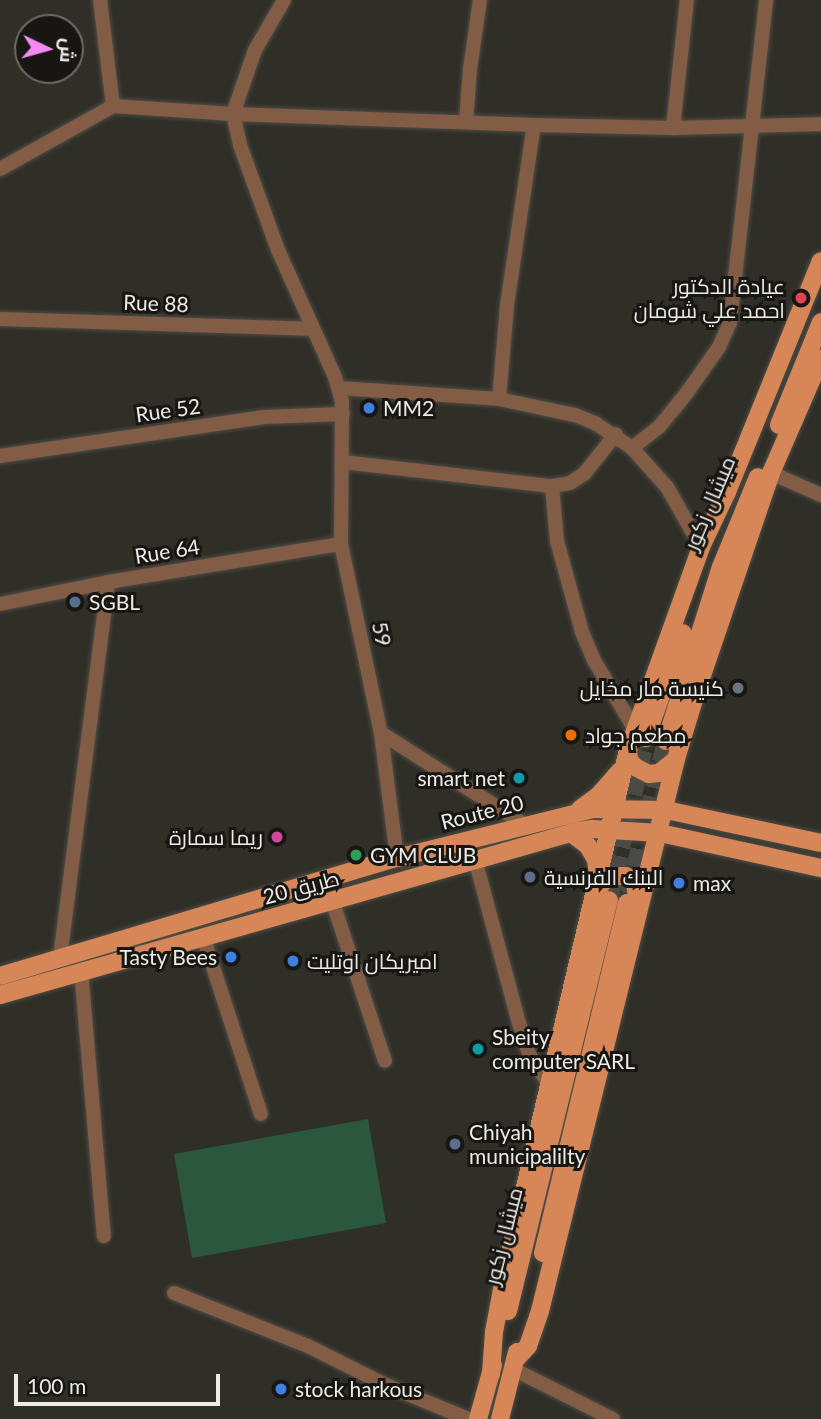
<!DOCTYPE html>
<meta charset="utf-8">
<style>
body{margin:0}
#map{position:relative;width:821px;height:1419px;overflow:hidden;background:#2f2e27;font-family:Lato,Cairo,sans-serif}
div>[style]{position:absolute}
.green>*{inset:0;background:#2b573e}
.major-tunnel>*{height:18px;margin-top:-9px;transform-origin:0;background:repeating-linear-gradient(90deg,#4b4a44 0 18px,transparent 0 27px)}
.roads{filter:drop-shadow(0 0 2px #4d4c46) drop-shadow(0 0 2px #4d4c46)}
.minor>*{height:14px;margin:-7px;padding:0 7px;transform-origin:7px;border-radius:7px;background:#835c45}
.major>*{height:18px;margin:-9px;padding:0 9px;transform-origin:9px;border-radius:9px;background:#d78757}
.dots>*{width:19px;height:19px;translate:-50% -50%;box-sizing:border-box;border:4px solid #171613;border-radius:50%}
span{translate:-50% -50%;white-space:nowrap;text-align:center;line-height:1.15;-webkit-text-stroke:6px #171613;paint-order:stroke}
.poi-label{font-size:21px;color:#ecebe6}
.right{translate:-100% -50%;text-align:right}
.left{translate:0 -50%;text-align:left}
.street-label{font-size:21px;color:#ecebe6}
.north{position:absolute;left:14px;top:14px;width:70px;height:70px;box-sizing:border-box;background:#171613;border:2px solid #6c6b67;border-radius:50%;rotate:95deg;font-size:19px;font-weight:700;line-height:28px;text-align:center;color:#ecebe6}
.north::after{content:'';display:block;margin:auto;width:24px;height:32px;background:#f489f0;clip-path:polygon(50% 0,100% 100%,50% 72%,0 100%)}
.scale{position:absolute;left:14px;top:1374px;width:206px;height:32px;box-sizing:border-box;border:4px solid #ecebe6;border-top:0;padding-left:9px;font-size:21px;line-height:24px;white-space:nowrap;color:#ecebe6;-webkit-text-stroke:5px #171613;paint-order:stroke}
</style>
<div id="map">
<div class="green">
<div style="clip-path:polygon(368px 1119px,386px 1223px,192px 1258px,174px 1154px)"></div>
</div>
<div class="major-tunnel">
<div style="left:629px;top:893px;width:156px;rotate:-76.3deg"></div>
<div style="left:609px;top:900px;width:166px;rotate:-77.1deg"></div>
</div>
<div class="roads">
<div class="minor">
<div style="left:100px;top:0;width:107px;rotate:83deg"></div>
<div style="left:284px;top:0;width:58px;rotate:120.1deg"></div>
<div style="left:255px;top:50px;width:68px;rotate:109deg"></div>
<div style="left:233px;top:114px;width:32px;rotate:77deg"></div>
<div style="left:240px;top:145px;width:112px;rotate:70.1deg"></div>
<div style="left:278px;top:250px;width:139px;rotate:65.8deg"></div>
<div style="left:335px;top:377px;width:26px;rotate:74deg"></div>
<div style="left:342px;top:402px;width:142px;rotate:90.4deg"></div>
<div style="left:341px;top:544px;width:193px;rotate:78.1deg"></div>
<div style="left:381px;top:733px;width:126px;rotate:82.7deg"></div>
<div style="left:113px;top:106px;width:120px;rotate:3.8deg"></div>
<div style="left:233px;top:114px;width:301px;rotate:2.1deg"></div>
<div style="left:534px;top:125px;width:139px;rotate:1.2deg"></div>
<div style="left:673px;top:128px;width:148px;rotate:-1.5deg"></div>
<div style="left:466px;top:122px;width:53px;rotate:-85.7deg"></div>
<div style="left:470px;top:69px;width:70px;rotate:-81.8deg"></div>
<div style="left:673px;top:128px;width:129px;rotate:-83.8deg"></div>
<div style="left:0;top:169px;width:129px;rotate:-29.1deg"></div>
<div style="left:0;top:319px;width:311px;rotate:1.8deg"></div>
<div style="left:339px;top:388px;width:160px;rotate:3.9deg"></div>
<div style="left:499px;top:399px;width:78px;rotate:11.9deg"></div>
<div style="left:575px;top:415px;width:22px;rotate:22deg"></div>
<div style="left:595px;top:423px;width:45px;rotate:34deg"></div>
<div style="left:632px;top:448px;width:52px;rotate:48.1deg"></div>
<div style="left:667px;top:487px;width:69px;rotate:60.5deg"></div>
<div style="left:499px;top:399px;width:94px;rotate:-85.1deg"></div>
<div style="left:507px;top:305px;width:182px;rotate:-81.5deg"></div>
<div style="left:632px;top:448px;width:34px;rotate:-38deg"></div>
<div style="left:659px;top:427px;width:43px;rotate:-50.7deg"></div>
<div style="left:686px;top:394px;width:57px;rotate:-54.9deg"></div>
<div style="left:719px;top:347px;width:27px;rotate:-66deg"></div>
<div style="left:730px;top:322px;width:324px;rotate:-83.6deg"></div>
<div style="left:0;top:456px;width:267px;rotate:-8.4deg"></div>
<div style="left:264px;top:417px;width:79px;rotate:-2.2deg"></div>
<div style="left:343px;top:462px;width:210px;rotate:6.6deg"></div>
<div style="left:552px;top:486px;width:18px;rotate:-9deg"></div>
<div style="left:570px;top:483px;width:17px;rotate:-33deg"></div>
<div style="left:584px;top:474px;width:51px;rotate:-51.3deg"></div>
<div style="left:771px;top:473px;width:55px;rotate:23.7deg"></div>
<div style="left:552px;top:486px;width:55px;rotate:84.8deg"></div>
<div style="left:557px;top:541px;width:94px;rotate:74.6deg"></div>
<div style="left:582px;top:632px;width:33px;rotate:67deg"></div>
<div style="left:595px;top:662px;width:79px;rotate:59.5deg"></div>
<div style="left:0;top:604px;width:110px;rotate:-11.5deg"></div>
<div style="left:108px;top:582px;width:236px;rotate:-9.3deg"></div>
<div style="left:381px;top:733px;width:169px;rotate:32.5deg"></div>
<div style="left:475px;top:859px;width:170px;rotate:75deg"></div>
<div style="left:519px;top:1023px;width:35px;rotate:72deg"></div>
<div style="left:530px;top:1056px;width:34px;rotate:56deg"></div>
<div style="left:333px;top:903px;width:166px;rotate:71.8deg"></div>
<div style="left:203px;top:936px;width:187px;rotate:72deg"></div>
<div style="left:60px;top:958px;width:379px;rotate:-82.7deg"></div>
<div style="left:81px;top:970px;width:267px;rotate:85.1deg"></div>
<div style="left:174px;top:1293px;width:144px;rotate:21.6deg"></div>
<div style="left:308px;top:1346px;width:87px;rotate:26.6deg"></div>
<div style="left:386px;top:1385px;width:89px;rotate:22.5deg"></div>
<div style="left:513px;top:1369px;width:112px;rotate:26.6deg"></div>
</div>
<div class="major">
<div style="left:779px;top:425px;width:111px;rotate:-67.8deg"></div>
<div style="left:646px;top:738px;width:111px;rotate:-70.6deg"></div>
<div style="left:666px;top:741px;width:182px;rotate:-72.5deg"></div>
<div style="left:721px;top:567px;width:97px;rotate:-67.7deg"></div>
<div style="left:628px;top:750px;width:10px;rotate:84deg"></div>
<div style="left:629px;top:760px;width:9px;rotate:49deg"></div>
<div style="left:635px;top:767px;width:16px;rotate:27deg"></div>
<div style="left:649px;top:774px;width:10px;rotate:-6deg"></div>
<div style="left:659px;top:773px;width:22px;rotate:-39deg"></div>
<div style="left:580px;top:809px;width:24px;rotate:-36deg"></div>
<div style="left:599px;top:795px;width:32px;rotate:-49deg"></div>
<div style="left:571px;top:833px;width:21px;rotate:37deg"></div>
<div style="left:588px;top:846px;width:16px;rotate:60deg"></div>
<div style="left:596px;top:860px;width:14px;rotate:82deg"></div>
<div style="left:597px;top:891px;width:18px;rotate:-56deg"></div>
<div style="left:607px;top:876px;width:19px"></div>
<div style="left:626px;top:876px;width:11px;rotate:38deg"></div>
<div style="left:635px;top:883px;width:21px;rotate:82deg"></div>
<div style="left:0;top:976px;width:414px;rotate:-16.6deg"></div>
<div style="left:397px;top:858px;width:203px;rotate:-14deg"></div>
<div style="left:594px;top:809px;width:72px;rotate:0.8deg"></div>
<div style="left:666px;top:810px;width:158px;rotate:12deg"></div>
<div style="left:0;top:995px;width:601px;rotate:-15.84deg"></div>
<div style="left:578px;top:831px;width:15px;rotate:-8deg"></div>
<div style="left:593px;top:829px;width:67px;rotate:3.4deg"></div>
<div style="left:660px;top:833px;width:165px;rotate:12.3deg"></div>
<div style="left:543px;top:1253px;width:360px;rotate:-76.5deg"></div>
<div style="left:508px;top:1311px;width:423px;rotate:-76.2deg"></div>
<div style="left:515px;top:1360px;width:19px;rotate:-47deg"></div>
<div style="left:528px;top:1346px;width:37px;rotate:-71deg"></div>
<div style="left:540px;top:1311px;width:569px;rotate:-76.16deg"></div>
<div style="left:676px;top:759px;width:66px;rotate:-73.2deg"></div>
<div style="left:695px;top:696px;width:236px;rotate:-71.2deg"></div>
<div style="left:771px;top:473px;width:125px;rotate:-66.5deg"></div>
<div style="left:491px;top:1374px;width:42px;rotate:-85.9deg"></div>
<div style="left:494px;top:1332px;width:65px;rotate:-79.4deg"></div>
<div style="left:506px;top:1268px;width:532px;rotate:-76.75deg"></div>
<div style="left:628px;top:750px;width:216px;rotate:-70.2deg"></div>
<div style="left:701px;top:547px;width:61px;rotate:-64.7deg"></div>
<div style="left:727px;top:492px;width:249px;rotate:-67.9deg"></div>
<div style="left:478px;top:1419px;width:56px;rotate:-74.5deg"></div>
<div style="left:500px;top:1419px;width:69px;rotate:-75.8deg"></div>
</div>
</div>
<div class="dots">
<div style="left:801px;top:298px;background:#e0444e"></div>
<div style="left:369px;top:408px;background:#3f7fe0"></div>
<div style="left:75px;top:602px;background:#5c6f8a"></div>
<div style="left:738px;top:688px;background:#6b7280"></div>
<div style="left:571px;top:735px;background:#e8710a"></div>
<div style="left:519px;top:778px;background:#0f9aa8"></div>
<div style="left:277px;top:837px;background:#d1479c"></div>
<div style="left:356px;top:855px;background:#2e9e5b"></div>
<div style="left:530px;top:877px;background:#5c6f8a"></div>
<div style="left:679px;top:883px;background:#3f7fe0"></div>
<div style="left:231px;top:957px;background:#3f7fe0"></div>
<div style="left:293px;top:961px;background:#3f7fe0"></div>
<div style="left:478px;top:1049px;background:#0f9aa8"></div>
<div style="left:455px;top:1144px;background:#5c6f8a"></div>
<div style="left:281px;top:1389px;background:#3f7fe0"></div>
</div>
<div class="poi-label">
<span class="right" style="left:785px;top:298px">عيادة الدكتور<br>احمد علي شومان</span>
<span class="left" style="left:383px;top:408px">MM2</span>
<span class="left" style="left:89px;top:602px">SGBL</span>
<span class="right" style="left:724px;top:688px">كنيسة مار مخايل</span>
<span class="left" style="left:585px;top:735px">مطعم جواد</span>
<span class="right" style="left:505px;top:778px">smart net</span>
<span class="right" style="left:263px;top:837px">ريما سمارة</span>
<span class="left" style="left:370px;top:855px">GYM CLUB</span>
<span class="left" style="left:544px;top:877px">البنك الفرنسية</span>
<span class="left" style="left:693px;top:883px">max</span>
<span class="right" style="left:217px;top:957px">Tasty Bees</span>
<span class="left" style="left:307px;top:961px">اميريكان اوتليت</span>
<span class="left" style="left:492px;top:1049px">Sbeity<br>computer SARL</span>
<span class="left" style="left:469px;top:1144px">Chiyah<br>municipalilty</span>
<span class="left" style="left:295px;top:1389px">stock harkous</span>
</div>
<div class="street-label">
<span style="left:156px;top:303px;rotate:2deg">Rue 88</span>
<span style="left:168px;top:410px;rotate:-8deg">Rue 52</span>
<span style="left:709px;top:503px;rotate:-67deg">ميشال زكور</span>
<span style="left:167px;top:551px;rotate:-9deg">Rue 64</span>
<span style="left:382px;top:634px;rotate:78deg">59</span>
<span style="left:482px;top:812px;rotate:-14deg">Route 20</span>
<span style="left:301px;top:887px;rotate:-15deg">طريق 20</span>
<span style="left:503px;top:1236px;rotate:-76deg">ميشال زكور</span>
</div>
<div class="north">ش</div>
<div class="scale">100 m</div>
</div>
